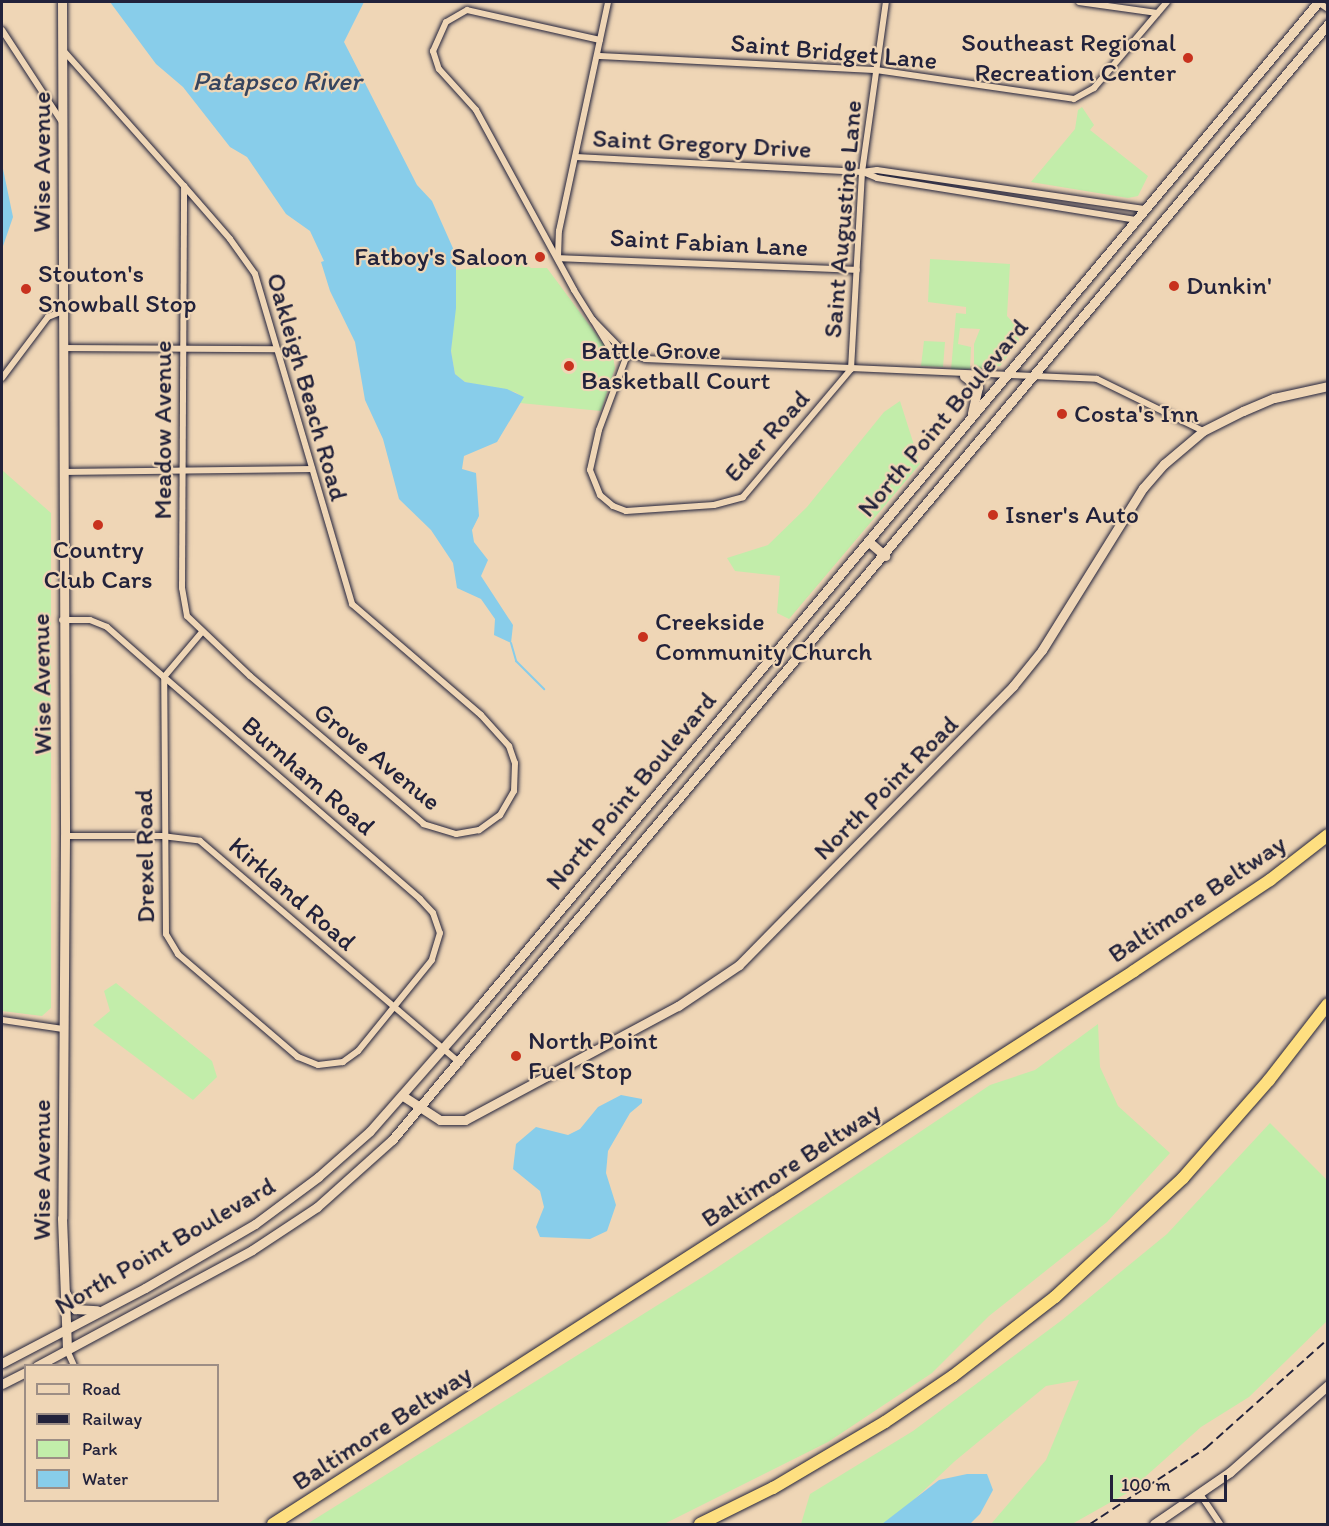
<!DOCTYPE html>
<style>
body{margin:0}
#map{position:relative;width:1329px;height:1526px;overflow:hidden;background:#efd6b6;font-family:Itim,sans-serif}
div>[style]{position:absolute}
.green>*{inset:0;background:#c2edaa}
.water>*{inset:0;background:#88cdea}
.stream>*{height:2px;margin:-1px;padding:0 1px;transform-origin:1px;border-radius:1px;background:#88cdea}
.roads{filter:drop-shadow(0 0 2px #22223b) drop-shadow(0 0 2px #22223b)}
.street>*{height:6px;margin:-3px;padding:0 3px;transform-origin:3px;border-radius:3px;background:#efd6b6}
.secondary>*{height:9px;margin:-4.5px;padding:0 4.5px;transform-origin:4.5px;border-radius:4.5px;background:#efd6b6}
.highway>*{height:12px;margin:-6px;padding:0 6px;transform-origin:6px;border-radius:6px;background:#fedf80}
.rail>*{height:2px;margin-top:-1px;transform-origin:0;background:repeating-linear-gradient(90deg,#22223b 0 9px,transparent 0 13.5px)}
.dots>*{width:16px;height:16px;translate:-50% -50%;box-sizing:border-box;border:3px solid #efd6b6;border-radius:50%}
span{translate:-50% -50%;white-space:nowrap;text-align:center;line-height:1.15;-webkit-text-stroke:4.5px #efd6b6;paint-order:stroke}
.poi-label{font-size:26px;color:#22223b}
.right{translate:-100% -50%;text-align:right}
.left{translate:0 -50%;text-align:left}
.street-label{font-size:26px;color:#22223b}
.water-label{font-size:27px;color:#36445e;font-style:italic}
.frame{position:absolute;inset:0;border:3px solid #22223b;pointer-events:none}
.legend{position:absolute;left:24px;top:1364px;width:195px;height:138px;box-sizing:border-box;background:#efd6b6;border:2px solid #9d8e85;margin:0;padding:8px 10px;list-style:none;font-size:18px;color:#22223b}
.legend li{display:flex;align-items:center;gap:12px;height:30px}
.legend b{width:30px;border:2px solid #9d8e85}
.scale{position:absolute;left:1110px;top:1475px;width:117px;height:27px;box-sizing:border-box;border:3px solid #22223b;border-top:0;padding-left:8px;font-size:18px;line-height:21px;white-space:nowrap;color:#22223b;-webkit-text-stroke:4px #efd6b6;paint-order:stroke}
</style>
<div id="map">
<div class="green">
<div style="clip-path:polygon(1082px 107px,1094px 125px,1090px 130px,1148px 176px,1138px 196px,1128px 198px,1031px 182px,1075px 129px,1078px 110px)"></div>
<div style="clip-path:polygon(930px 259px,1010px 264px,1007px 316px,1018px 328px,1019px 341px,1000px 366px,974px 370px,974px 344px,980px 329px,960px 328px,958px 344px,971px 347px,970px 369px,951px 370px,956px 313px,966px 314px,966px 307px,928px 302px)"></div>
<div style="clip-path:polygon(524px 263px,531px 268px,547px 268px,613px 357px,615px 368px,601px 411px,520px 403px,523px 397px,515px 392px,465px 382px,455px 374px,451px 351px,456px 270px)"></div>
<div style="clip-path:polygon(924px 341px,945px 342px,943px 367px,921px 366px)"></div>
<div style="clip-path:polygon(900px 401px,920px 464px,789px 619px,777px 613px,780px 576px,735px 571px,727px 558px,768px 545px,807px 507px,884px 412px)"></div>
<div style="clip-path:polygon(2px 470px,51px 513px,51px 1008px,42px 1016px,2px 1011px)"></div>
<div style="clip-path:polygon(116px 983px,212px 1061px,217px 1077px,193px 1100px,93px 1025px,110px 1011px,104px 991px)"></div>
<div style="clip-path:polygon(1098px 1024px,1100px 1067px,1118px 1106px,1170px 1153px,1107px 1222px,989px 1316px,932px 1373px,828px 1442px,664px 1524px,307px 1524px,709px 1273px,990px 1085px,1035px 1070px)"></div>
<div style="clip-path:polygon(1270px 1123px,1327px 1180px,1327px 1321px,1249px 1397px,1201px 1427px,1127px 1493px,1072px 1524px,991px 1524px,1046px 1460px,1079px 1380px,1046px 1386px,955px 1461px,888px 1524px,801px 1524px,810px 1494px,913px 1431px,1062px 1320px,1167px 1234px)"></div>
</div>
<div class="water">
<div style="clip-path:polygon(110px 2px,364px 2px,344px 42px,417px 185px,432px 201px,456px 255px,456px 308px,451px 351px,455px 374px,465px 382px,507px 389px,524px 397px,497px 442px,464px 456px,462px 469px,476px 473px,479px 516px,472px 530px,474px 542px,488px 560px,481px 576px,513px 625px,511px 643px,494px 635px,495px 619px,481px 599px,457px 588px,453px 563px,431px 530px,399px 499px,383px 439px,365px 400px,355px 342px,330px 291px,321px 262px,324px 261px,310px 231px,286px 214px,247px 157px,230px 147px,183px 87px,156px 64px)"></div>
<div style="clip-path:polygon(2px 164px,13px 217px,2px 249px)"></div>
<div style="clip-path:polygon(621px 1095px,642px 1099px,642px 1103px,630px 1113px,608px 1151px,606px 1173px,616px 1205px,607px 1231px,590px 1239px,540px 1237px,536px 1227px,544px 1207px,540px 1191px,513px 1169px,516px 1144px,536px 1127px,568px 1135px,580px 1129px,598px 1107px)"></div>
<div style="clip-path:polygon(967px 1474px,987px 1474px,993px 1490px,980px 1514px,970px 1524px,882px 1524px,939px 1480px)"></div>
</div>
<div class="stream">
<div style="left:511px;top:643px;width:19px;rotate:74deg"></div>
<div style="left:516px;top:661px;width:40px;rotate:45deg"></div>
</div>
<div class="roads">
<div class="street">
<div style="left:1079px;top:2px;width:79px;rotate:8deg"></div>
<div style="left:1318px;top:2px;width:12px;rotate:35deg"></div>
<div style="left:2px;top:30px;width:110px;rotate:56.9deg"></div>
<div style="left:600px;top:40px;width:136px;rotate:-167.3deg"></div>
<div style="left:467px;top:10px;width:24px;rotate:150deg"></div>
<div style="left:446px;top:22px;width:32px;rotate:114deg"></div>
<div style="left:433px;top:51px;width:19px;rotate:72deg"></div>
<div style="left:439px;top:69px;width:55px;rotate:47.9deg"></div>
<div style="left:476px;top:110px;width:205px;rotate:61.4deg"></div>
<div style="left:574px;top:290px;width:36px;rotate:58deg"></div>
<div style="left:593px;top:320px;width:47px;rotate:45.9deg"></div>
<div style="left:62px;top:49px;width:183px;rotate:48.3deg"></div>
<div style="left:184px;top:186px;width:70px;rotate:49deg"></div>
<div style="left:230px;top:239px;width:43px;rotate:54.5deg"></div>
<div style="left:255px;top:274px;width:344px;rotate:73.6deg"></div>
<div style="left:352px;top:604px;width:170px;rotate:40.7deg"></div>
<div style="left:481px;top:715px;width:42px;rotate:47.9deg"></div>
<div style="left:509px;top:746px;width:18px;rotate:71deg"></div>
<div style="left:515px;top:763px;width:28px;rotate:92deg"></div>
<div style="left:514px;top:791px;width:28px;rotate:120deg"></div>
<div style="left:500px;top:815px;width:26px;rotate:144deg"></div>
<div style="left:479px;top:830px;width:23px;rotate:170deg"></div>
<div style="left:456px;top:834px;width:34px;rotate:-163deg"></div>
<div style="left:424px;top:824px;width:228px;rotate:-139.6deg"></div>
<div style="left:250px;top:676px;width:87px;rotate:-136.4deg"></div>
<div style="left:187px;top:616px;width:28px;rotate:-100deg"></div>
<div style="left:182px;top:588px;width:402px;rotate:-89.7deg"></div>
<div style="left:598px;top:56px;width:278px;rotate:2.9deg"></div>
<div style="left:876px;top:70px;width:200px;rotate:8.3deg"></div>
<div style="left:1074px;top:99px;width:23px;rotate:-29deg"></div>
<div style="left:1094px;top:88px;width:113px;rotate:-49.7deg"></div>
<div style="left:576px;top:157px;width:286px;rotate:3deg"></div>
<div style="left:862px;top:172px;width:15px;rotate:-8deg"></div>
<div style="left:877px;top:170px;width:270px;rotate:8.3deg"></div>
<div style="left:863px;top:172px;width:15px;rotate:23deg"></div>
<div style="left:877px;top:178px;width:262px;rotate:9.2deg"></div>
<div style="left:558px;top:257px;width:26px;rotate:-88deg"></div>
<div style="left:559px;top:231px;width:234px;rotate:-77.9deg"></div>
<div style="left:558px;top:258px;width:299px;rotate:2.3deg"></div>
<div style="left:593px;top:320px;width:31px;rotate:59deg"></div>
<div style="left:609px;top:347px;width:38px;rotate:18deg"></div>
<div style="left:645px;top:359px;width:452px;rotate:2.5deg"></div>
<div style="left:1097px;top:379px;width:118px;rotate:26.1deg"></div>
<div style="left:64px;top:348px;width:212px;rotate:0.3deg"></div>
<div style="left:627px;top:355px;width:80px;rotate:110.5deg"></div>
<div style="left:599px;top:430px;width:41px;rotate:102.7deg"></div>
<div style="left:590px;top:470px;width:27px;rotate:68deg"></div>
<div style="left:600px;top:495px;width:17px;rotate:40deg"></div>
<div style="left:613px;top:506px;width:14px;rotate:21deg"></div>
<div style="left:626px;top:511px;width:88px;rotate:-3.9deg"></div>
<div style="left:714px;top:505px;width:30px;rotate:-15deg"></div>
<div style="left:743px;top:497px;width:167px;rotate:-49.8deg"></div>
<div style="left:851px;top:369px;width:197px;rotate:-86.8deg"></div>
<div style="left:862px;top:172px;width:172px;rotate:-82deg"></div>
<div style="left:2px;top:378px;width:76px;rotate:-53deg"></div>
<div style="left:48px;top:317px;width:16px;rotate:-22deg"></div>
<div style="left:64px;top:472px;width:248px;rotate:-0.7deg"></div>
<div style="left:62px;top:620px;width:28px"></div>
<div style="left:90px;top:620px;width:18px;rotate:22deg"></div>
<div style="left:107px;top:627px;width:76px;rotate:41.3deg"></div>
<div style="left:164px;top:677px;width:339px;rotate:40.9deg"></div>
<div style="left:420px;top:899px;width:19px;rotate:47deg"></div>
<div style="left:433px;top:913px;width:21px;rotate:71deg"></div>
<div style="left:440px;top:933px;width:28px;rotate:107deg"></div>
<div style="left:432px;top:960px;width:117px;rotate:129.1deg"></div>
<div style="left:358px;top:1051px;width:19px;rotate:144deg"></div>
<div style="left:343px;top:1062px;width:25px;rotate:173deg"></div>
<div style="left:318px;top:1065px;width:22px;rotate:-158deg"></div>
<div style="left:298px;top:1057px;width:158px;rotate:-139.4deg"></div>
<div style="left:178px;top:954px;width:23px;rotate:-121deg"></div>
<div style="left:166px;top:934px;width:257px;rotate:-90.4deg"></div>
<div style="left:164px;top:677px;width:59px;rotate:-49.8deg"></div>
<div style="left:65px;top:836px;width:97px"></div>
<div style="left:162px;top:836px;width:38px;rotate:7deg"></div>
<div style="left:200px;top:841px;width:342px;rotate:40.5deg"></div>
<div style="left:2px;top:1020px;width:62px;rotate:8.4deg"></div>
<div style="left:67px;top:1350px;width:17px;rotate:66deg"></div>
<div style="left:1200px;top:1494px;width:36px;rotate:56deg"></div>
</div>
<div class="secondary">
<div style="left:62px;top:2px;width:834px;rotate:89.79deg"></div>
<div style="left:65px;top:836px;width:382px;rotate:90.4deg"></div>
<div style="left:62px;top:1218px;width:132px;rotate:87.8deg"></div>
<div style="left:964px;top:376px;width:18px;rotate:38deg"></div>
<div style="left:978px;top:387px;width:27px;rotate:103deg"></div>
<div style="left:868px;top:541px;width:23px;rotate:41deg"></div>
<div style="left:403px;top:1096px;width:44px;rotate:33deg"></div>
<div style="left:440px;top:1120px;width:25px"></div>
<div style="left:465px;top:1120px;width:242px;rotate:-28.2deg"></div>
<div style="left:678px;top:1006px;width:73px;rotate:-33.9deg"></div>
<div style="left:739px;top:965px;width:391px;rotate:-45.5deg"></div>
<div style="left:1013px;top:686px;width:46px;rotate:-51.1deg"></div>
<div style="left:1042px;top:650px;width:191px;rotate:-58.1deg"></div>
<div style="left:1143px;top:488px;width:32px;rotate:-49deg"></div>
<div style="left:1164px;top:464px;width:51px;rotate:-40.2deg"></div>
<div style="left:1203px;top:431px;width:45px;rotate:-26.6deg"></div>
<div style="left:1243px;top:411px;width:34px;rotate:-23deg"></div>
<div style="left:1274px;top:398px;width:55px;rotate:-12.5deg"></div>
<div style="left:65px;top:1292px;width:20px;rotate:60deg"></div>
<div style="left:75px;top:1309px;width:22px;rotate:3deg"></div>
<div style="left:2px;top:1363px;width:161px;rotate:-27.7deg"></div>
<div style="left:145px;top:1288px;width:127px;rotate:-30.2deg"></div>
<div style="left:255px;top:1224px;width:79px;rotate:-36.7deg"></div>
<div style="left:318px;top:1177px;width:69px;rotate:-41.5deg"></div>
<div style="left:370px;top:1131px;width:165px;rotate:-48.7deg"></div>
<div style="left:479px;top:1007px;width:1309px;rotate:-50.14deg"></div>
<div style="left:37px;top:1366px;width:244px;rotate:-28.3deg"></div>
<div style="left:252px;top:1250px;width:78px;rotate:-33.5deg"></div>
<div style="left:317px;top:1207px;width:101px;rotate:-41.8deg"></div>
<div style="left:392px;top:1140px;width:1457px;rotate:-50.01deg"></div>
<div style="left:2px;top:1384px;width:27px;rotate:-27deg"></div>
<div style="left:1154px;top:1524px;width:92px;rotate:-34.4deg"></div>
<div style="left:1230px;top:1472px;width:131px;rotate:-41.6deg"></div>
</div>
<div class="highway">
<div style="left:273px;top:1524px;width:1023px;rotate:-32.71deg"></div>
<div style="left:1134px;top:971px;width:164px;rotate:-33.8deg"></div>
<div style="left:1270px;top:880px;width:73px;rotate:-37.8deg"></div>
<div style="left:700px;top:1524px;width:81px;rotate:-26.3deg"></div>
<div style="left:773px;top:1488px;width:130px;rotate:-30.5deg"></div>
<div style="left:885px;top:1422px;width:82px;rotate:-34.1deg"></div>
<div style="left:953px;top:1376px;width:129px;rotate:-37.8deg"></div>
<div style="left:1055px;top:1297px;width:175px;rotate:-42.9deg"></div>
<div style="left:1183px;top:1178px;width:130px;rotate:-48.7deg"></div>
<div style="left:1269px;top:1080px;width:96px;rotate:-52.2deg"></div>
</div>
</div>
<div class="rail">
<div style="left:1090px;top:1524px;width:139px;rotate:-33.2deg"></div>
<div style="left:1206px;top:1448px;width:164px;rotate:-41.8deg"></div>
</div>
<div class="dots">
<div style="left:1188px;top:58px;background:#c8321e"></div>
<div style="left:540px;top:257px;background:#c8321e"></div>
<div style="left:1174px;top:286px;background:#c8321e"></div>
<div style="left:26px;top:289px;background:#c8321e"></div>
<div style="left:569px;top:366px;background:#c8321e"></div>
<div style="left:1062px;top:414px;background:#c8321e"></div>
<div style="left:993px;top:515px;background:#c8321e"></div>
<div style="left:98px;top:525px;background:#c8321e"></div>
<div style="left:643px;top:637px;background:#c8321e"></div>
<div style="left:516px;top:1056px;background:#c8321e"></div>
</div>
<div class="poi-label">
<span class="right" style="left:1176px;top:58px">Southeast Regional<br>Recreation Center</span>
<span class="right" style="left:528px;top:257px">Fatboy's Saloon</span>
<span class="left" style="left:38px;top:289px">Stouton's<br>Snowball Stop</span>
<span class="left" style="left:1186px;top:286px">Dunkin'</span>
<span class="left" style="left:581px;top:366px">Battle Grove<br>Basketball Court</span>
<span class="left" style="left:1074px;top:414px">Costa's Inn</span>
<span class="left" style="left:1005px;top:515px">Isner's Auto</span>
<span style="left:98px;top:565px">Country<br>Club Cars</span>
<span class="left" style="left:655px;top:637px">Creekside<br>Community Church</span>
<span class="left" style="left:528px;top:1056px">North Point<br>Fuel Stop</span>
</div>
<div class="street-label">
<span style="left:834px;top:52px;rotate:5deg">Saint Bridget Lane</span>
<span style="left:702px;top:144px;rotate:3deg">Saint Gregory Drive</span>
<span style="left:42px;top:162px;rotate:-90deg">Wise Avenue</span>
<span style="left:843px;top:219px;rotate:-85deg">Saint Augustine Lane</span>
<span style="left:709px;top:243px;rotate:3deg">Saint Fabian Lane</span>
<span style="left:307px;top:387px;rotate:74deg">Oakleigh Beach Road</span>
<span style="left:943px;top:418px;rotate:-50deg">North Point Boulevard</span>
<span style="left:163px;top:430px;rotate:-90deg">Meadow Avenue</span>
<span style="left:767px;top:436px;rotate:-48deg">Eder Road</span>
<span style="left:42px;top:684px;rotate:-91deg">Wise Avenue</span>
<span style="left:377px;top:757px;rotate:39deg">Grove Avenue</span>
<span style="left:308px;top:776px;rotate:41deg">Burnham Road</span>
<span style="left:886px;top:788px;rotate:-45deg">North Point Road</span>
<span style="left:631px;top:791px;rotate:-50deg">North Point Boulevard</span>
<span style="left:145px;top:856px;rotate:-91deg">Drexel Road</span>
<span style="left:292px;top:894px;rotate:41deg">Kirkland Road</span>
<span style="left:1197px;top:899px;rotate:-34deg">Baltimore Beltway</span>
<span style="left:791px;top:1165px;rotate:-33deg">Baltimore Beltway</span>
<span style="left:42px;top:1170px;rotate:-90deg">Wise Avenue</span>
<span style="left:165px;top:1246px;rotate:-30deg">North Point Boulevard</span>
<span style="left:382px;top:1428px;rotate:-33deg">Baltimore Beltway</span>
</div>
<div class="water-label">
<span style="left:277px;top:81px">Patapsco River</span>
</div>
<div class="frame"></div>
<ul class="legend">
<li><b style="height:8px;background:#efd6b6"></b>Road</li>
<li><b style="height:8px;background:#22223b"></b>Railway</li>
<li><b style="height:16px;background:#c2edaa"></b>Park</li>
<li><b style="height:16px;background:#88cdea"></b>Water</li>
</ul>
<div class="scale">100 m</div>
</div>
